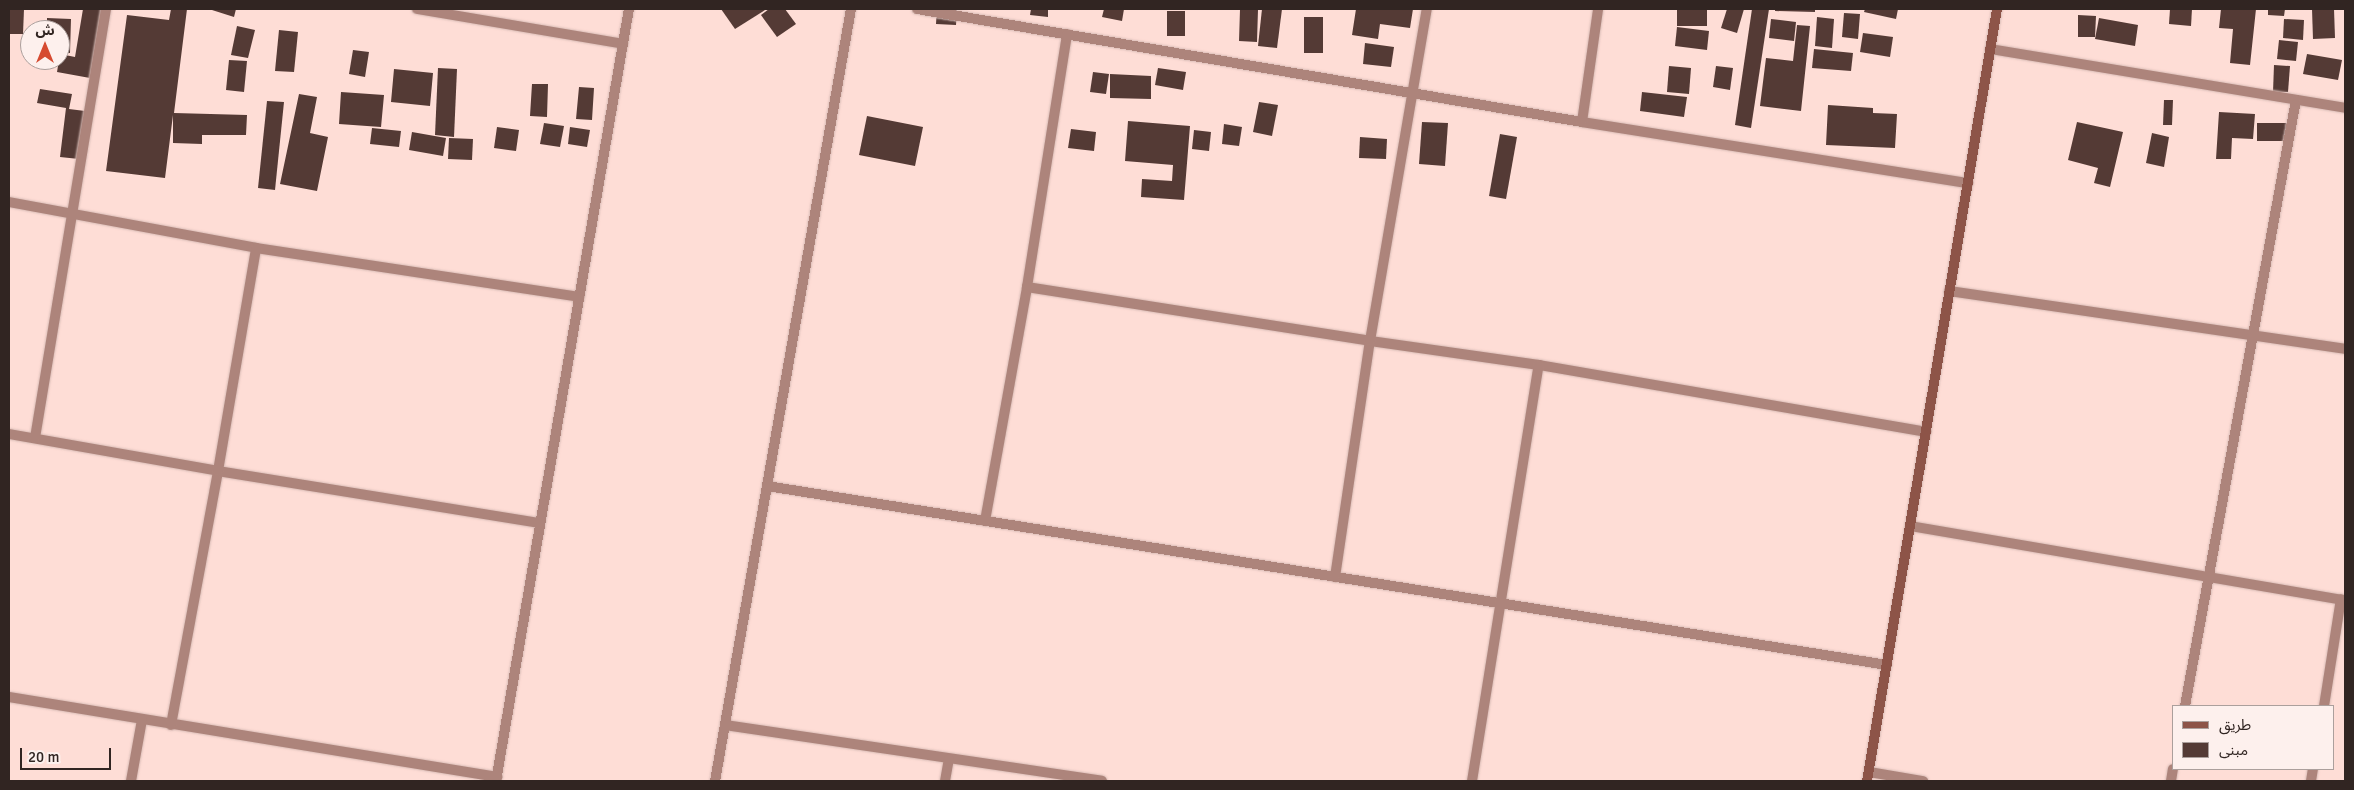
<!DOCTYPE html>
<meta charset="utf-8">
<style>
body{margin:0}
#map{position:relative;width:2354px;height:790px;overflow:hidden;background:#feddd6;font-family:Signika,"Noto Sans Arabic",sans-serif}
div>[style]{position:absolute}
.building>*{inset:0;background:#543a35}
.roads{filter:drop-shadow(0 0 1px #d9bcb6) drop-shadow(0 0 1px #d9bcb6)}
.street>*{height:10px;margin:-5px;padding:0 5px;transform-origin:5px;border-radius:5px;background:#ad847b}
.secondary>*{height:10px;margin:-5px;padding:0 5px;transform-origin:5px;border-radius:5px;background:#8d5448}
span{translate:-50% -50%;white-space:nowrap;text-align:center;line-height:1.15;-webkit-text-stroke:5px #fdf0ed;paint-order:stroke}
.frame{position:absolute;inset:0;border:10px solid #312522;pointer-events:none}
.legend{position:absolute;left:2172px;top:705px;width:162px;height:65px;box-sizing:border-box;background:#fdf0ed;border:1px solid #ab9f9c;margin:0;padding:6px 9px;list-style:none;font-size:15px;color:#312522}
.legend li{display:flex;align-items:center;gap:10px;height:25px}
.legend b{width:25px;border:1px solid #ab9f9c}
.north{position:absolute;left:20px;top:20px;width:50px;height:50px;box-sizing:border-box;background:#fdf0ed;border:1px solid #ab9f9c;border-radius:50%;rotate:0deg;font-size:14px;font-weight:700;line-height:20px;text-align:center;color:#312522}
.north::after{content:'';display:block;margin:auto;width:18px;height:22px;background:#d64a30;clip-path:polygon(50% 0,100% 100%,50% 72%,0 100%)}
.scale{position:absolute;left:20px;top:748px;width:91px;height:22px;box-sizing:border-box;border:2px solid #312522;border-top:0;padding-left:6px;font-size:15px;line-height:18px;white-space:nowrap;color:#312522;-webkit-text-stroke:4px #fdf0ed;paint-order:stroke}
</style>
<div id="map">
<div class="building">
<div style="clip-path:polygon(9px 9px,24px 9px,23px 34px,9px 34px)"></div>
<div style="clip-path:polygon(83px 9px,102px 9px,90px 78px,57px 72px,60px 54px,75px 57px)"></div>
<div style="clip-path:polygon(171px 9px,187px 9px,174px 113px,247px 115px,246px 135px,202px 135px,202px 144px,173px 143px,173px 115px,165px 178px,106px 171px,127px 15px,169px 20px)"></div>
<div style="clip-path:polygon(212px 9px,236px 9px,234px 17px,212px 10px)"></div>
<div style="clip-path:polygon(721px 9px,763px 9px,765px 10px,735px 29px)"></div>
<div style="clip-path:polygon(769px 9px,785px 9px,796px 24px,777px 37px,761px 15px)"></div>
<div style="clip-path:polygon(937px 9px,957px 9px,956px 25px,936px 24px)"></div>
<div style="clip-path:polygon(1031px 9px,1048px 9px,1048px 17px,1030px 15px)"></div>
<div style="clip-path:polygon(1104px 9px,1124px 9px,1122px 21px,1102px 17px)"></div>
<div style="clip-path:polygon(1240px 9px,1258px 9px,1257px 42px,1239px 41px)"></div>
<div style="clip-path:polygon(1262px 9px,1282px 9px,1277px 48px,1258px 46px)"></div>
<div style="clip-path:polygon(1356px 9px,1413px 9px,1410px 28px,1380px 24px,1378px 39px,1352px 35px)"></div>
<div style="clip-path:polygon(1677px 9px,1707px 9px,1707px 26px,1677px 26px)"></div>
<div style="clip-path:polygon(1727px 9px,1744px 9px,1737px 33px,1721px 28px)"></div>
<div style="clip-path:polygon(1752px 9px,1769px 9px,1751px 128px,1735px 125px)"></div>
<div style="clip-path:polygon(1775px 9px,1815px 9px,1815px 12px,1775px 11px)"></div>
<div style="clip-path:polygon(1865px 9px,1898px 9px,1896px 19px,1864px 12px)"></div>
<div style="clip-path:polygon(2170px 9px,2192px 9px,2191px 26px,2169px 24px)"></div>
<div style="clip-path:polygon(2221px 9px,2256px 9px,2250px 65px,2230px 63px,2233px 29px,2219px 28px)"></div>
<div style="clip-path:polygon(2268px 9px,2285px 9px,2284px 16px,2268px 15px)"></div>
<div style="clip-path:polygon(2312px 9px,2334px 9px,2335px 38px,2313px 39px)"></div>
<div style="clip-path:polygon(1167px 11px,1185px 11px,1185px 36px,1167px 36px)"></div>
<div style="clip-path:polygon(1844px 13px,1860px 14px,1858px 39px,1842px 37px)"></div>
<div style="clip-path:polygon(2078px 15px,2096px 16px,2095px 37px,2078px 37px)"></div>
<div style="clip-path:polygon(1304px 17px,1323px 17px,1323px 53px,1304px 53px)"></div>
<div style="clip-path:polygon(1817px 17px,1834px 19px,1832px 48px,1815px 46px)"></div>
<div style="clip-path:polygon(47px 18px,71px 19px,70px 53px,60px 53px,60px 30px,47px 30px)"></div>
<div style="clip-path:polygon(2099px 18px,2138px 25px,2135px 46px,2095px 39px)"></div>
<div style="clip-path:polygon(1771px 19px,1796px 22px,1794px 41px,1769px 38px)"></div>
<div style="clip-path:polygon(2284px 19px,2304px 20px,2303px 40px,2283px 38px)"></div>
<div style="clip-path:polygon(1797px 25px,1810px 26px,1801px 111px,1760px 106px,1766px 58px,1793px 61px)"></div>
<div style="clip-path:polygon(237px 26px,255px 30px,248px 58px,231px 55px)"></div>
<div style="clip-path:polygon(1677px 27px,1709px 31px,1707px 50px,1675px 46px)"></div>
<div style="clip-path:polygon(279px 30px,298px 32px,294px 72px,275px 71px)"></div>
<div style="clip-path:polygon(1863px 33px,1893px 37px,1890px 57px,1860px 52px)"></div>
<div style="clip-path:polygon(2279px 40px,2298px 42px,2296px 61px,2277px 59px)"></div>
<div style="clip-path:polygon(1365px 43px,1394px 47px,1391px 67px,1363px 64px)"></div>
<div style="clip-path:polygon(1814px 49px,1853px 53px,1851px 71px,1812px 68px)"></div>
<div style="clip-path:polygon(353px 50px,369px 52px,365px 77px,349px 74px)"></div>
<div style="clip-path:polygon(2307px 54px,2342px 60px,2338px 80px,2303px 74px)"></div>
<div style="clip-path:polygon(229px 60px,247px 61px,244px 92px,226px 90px)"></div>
<div style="clip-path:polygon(2274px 65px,2290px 66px,2288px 92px,2273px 92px)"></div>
<div style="clip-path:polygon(1669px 66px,1691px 68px,1689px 94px,1667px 92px)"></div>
<div style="clip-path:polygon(1716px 66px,1733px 68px,1730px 90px,1713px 87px)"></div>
<div style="clip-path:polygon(438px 68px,457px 69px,454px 137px,435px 135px)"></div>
<div style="clip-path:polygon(1158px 68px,1186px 72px,1183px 90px,1155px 85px)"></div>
<div style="clip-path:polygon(394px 69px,433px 73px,430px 106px,391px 102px)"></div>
<div style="clip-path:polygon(1093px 72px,1109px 74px,1106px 94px,1090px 92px)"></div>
<div style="clip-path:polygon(1110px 74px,1151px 76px,1151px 99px,1110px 98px)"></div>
<div style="clip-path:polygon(532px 84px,548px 84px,547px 117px,530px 116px)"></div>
<div style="clip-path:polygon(579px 87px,594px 88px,592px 120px,576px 119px)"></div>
<div style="clip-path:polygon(40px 89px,72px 94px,69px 109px,85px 111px,79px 159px,60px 157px,66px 108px,37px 103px)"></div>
<div style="clip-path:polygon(341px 92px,384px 95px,381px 127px,339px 124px)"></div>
<div style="clip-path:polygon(1642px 92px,1687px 97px,1684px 117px,1640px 111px)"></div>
<div style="clip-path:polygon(299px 94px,317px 97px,310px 133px,328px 137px,317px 191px,280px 184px)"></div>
<div style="clip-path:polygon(2164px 100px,2173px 100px,2172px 125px,2163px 125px)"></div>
<div style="clip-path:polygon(267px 101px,284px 102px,275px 190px,258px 188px)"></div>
<div style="clip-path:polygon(1259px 102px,1278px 105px,1272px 136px,1253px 132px)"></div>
<div style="clip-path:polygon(1828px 105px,1873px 108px,1873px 113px,1897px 114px,1895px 148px,1826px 145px)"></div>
<div style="clip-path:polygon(2219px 112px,2255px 114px,2253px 139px,2232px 138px,2231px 159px,2216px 159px)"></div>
<div style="clip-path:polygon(867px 116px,923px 127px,915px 166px,859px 155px)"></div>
<div style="clip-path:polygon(1128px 121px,1190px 126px,1184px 200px,1141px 197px,1142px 179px,1172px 181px,1173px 165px,1125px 161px)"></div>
<div style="clip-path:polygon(1422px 122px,1448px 123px,1445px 166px,1419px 164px)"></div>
<div style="clip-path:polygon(2077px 122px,2123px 132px,2110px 187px,2094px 183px,2098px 168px,2068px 160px)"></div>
<div style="clip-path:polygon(544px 123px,564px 126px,560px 147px,540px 144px)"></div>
<div style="clip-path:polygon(2257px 123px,2290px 123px,2290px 141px,2257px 141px)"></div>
<div style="clip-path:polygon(1224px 124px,1242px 127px,1239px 146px,1222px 144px)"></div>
<div style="clip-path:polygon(497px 127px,519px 130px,516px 151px,494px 148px)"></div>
<div style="clip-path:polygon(570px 127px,590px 130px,587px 147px,568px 144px)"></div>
<div style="clip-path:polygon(372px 128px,401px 131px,399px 147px,370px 144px)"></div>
<div style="clip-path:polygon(1071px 129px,1096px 132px,1094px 151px,1068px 148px)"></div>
<div style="clip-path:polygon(1194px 130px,1211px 132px,1209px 151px,1192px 149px)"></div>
<div style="clip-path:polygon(412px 132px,446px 138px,443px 156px,409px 150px)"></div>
<div style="clip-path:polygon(2152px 133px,2169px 137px,2164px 167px,2146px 163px)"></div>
<div style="clip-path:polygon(1500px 134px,1517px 137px,1506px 199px,1489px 196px)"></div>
<div style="clip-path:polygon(1360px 137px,1387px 139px,1386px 159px,1359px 158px)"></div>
<div style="clip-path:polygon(449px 138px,473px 139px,472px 160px,448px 159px)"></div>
</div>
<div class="roads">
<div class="street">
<div style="left:417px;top:9px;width:209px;rotate:9.6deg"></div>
<div style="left:917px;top:9px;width:675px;rotate:9.64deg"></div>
<div style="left:1582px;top:122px;width:391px;rotate:9deg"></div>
<div style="left:1990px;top:49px;width:360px;rotate:9.4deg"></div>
<div style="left:1582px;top:122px;width:114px;rotate:-81.9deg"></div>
<div style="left:9px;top:202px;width:251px;rotate:10.5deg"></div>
<div style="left:256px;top:248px;width:327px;rotate:8.6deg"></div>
<div style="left:1027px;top:287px;width:347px;rotate:8.9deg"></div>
<div style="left:1370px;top:341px;width:171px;rotate:8.1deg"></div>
<div style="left:1539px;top:365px;width:393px;rotate:9.8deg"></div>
<div style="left:1949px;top:291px;width:400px;rotate:8.3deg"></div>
<div style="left:9px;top:434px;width:212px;rotate:10deg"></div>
<div style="left:218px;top:471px;width:326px;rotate:9.2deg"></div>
<div style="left:35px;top:438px;width:435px;rotate:-80.6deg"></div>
<div style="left:767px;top:486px;width:1134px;rotate:9.08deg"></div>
<div style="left:985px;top:521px;width:238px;rotate:-79.8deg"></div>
<div style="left:1027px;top:287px;width:256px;rotate:-81deg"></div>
<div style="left:1910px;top:526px;width:441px;rotate:9.7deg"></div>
<div style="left:1335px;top:577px;width:239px;rotate:-81.6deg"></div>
<div style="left:1370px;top:341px;width:337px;rotate:-80.3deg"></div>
<div style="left:9px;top:697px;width:495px;rotate:9.3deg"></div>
<div style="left:2185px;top:706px;width:616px;rotate:-79.62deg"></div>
<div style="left:2324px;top:706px;width:108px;rotate:-81deg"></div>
<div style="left:171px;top:725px;width:258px;rotate:-79.5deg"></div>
<div style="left:218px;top:471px;width:226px;rotate:-80.3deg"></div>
<div style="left:725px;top:725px;width:381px;rotate:8.4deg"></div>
<div style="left:1869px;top:772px;width:55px;rotate:9.5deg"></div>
<div style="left:131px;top:781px;width:62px;rotate:-79.8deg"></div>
<div style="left:496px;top:781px;width:783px;rotate:-80.23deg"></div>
<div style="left:715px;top:781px;width:784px;rotate:-80.01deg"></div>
<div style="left:945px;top:781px;width:22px;rotate:-80deg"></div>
<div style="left:1472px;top:781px;width:421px;rotate:-80.9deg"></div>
<div style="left:2171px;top:781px;width:12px;rotate:-81deg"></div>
<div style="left:2311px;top:781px;width:12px;rotate:-81deg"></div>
</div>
<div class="secondary">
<div style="left:1867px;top:781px;width:783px;rotate:-80.44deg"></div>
</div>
</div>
<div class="frame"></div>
<ul class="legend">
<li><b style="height:6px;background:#8d5448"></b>طريق</li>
<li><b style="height:14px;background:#543a35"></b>مبنى</li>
</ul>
<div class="north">ش</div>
<div class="scale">20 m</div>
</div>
